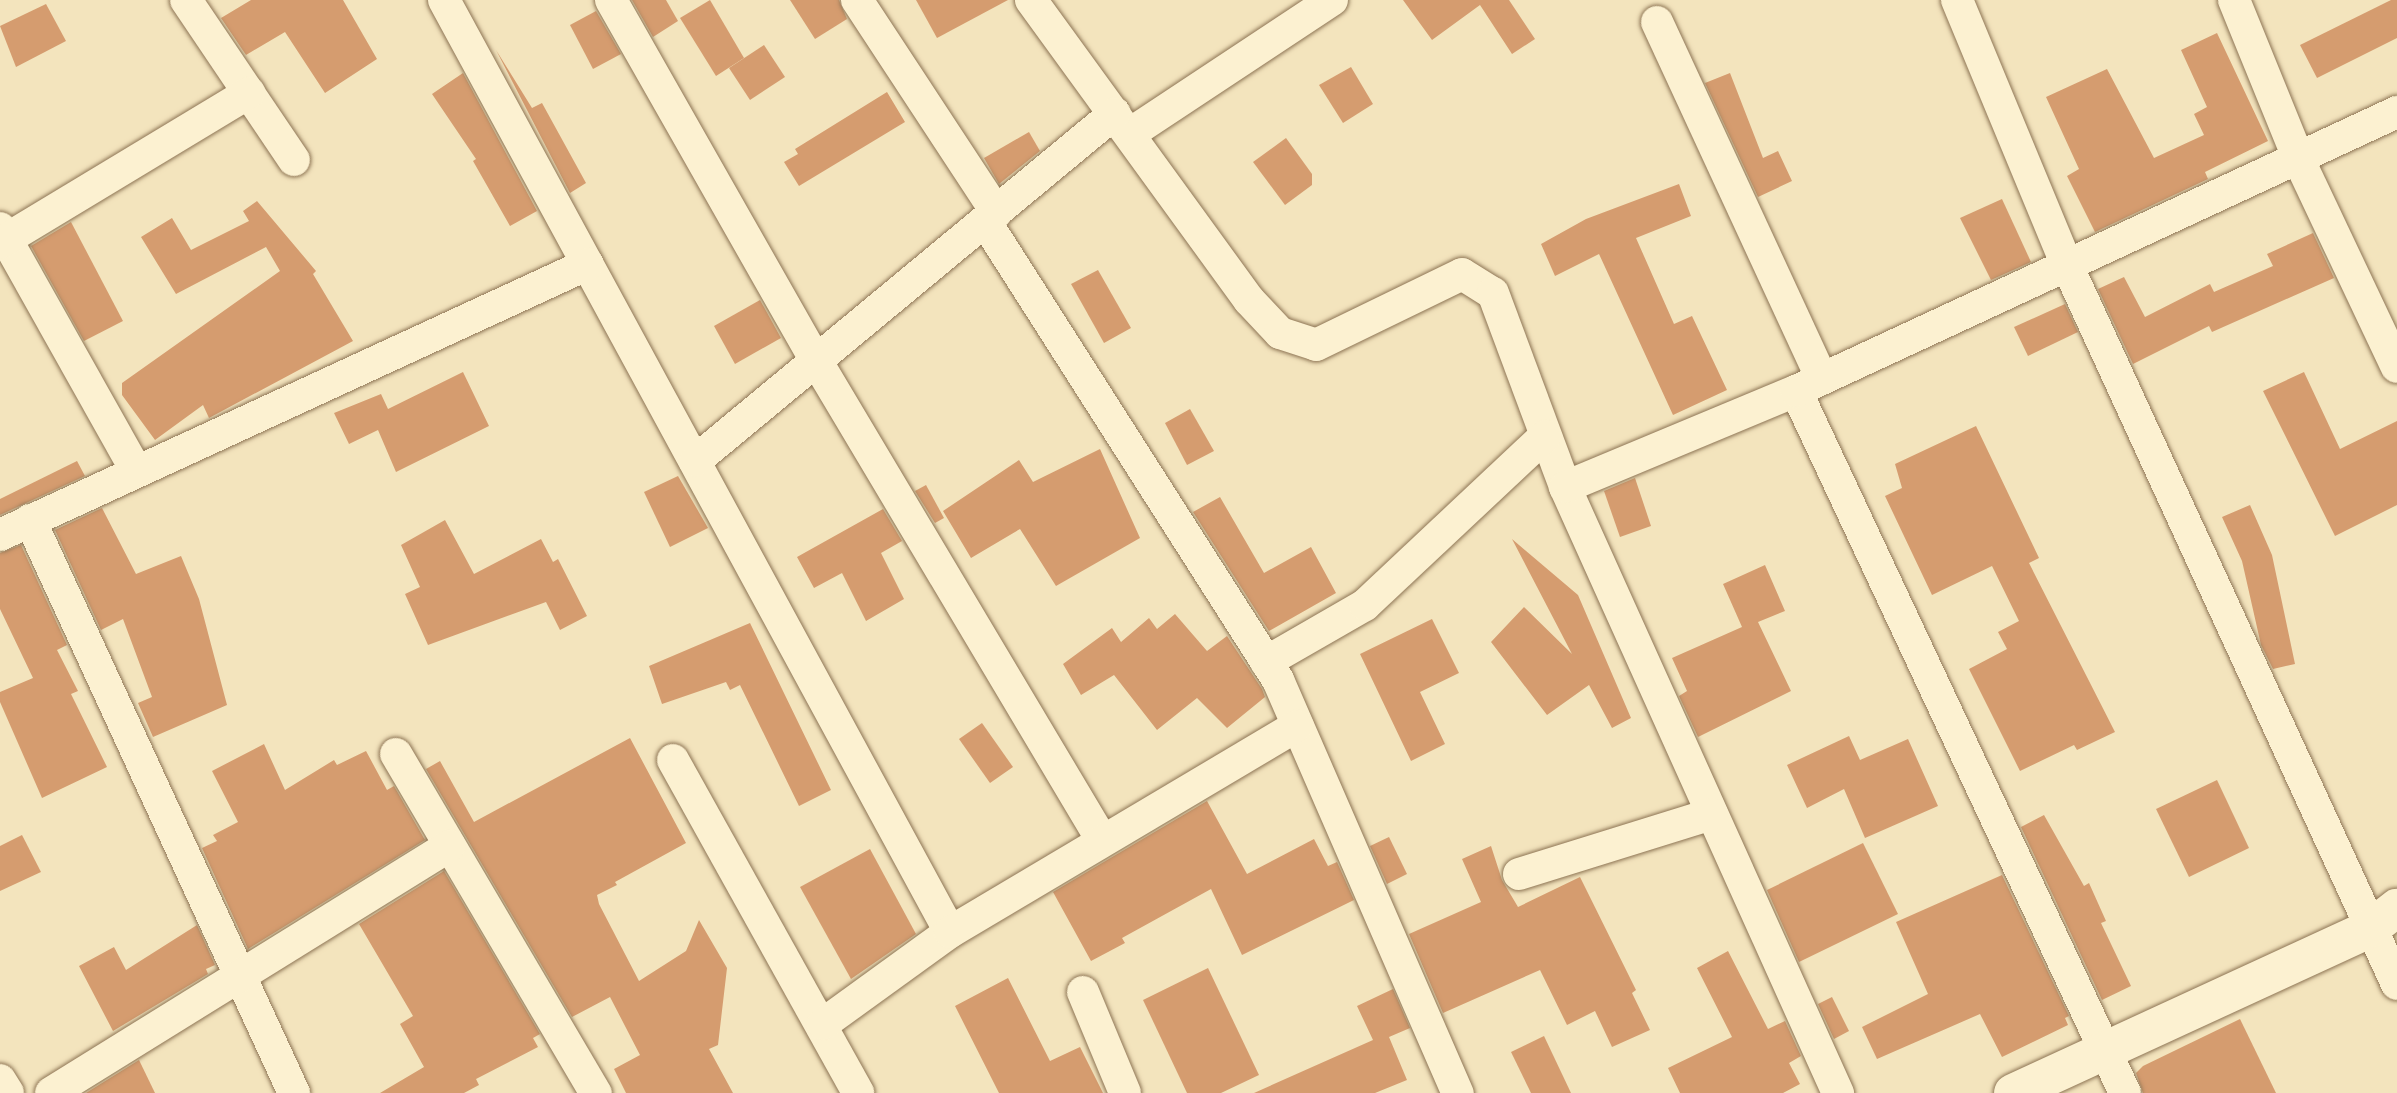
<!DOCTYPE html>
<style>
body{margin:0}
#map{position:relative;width:2397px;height:1093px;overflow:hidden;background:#f3e4bd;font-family:Georgia,serif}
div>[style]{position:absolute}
.building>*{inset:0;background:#d59c6f}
.roads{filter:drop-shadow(0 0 2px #8d7454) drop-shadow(0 0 2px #8d7454)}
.street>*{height:32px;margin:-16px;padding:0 16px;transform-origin:16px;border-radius:16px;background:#fcf1d1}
.secondary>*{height:38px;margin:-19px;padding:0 19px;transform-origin:19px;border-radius:19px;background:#fcf1d1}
span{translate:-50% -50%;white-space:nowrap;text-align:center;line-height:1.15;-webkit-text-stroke:5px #f9eece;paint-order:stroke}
</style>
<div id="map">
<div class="building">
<div style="clip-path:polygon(251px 0,343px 0,377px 59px,325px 93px,285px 32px,246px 55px,221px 18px)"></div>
<div style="clip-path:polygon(632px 0,666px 0,678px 21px,653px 37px)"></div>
<div style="clip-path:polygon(710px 0,744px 58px,716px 76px,680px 18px)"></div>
<div style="clip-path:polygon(790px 0,839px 0,847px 19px,815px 39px)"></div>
<div style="clip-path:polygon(916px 0,1008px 0,937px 38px)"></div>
<div style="clip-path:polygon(1403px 0,1509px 0,1535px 39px,1512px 54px,1480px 5px,1432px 40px)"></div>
<div style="clip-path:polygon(2391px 0,2397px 0,2397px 38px,2317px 78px,2300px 45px)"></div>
<div style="clip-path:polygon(46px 4px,66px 41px,16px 67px,0 26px)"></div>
<div style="clip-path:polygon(596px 11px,621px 54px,593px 69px,570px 25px)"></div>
<div style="clip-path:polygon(2217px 33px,2268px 141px,2205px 172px,2208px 179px,2095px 232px,2067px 176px,2079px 169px,2046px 97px,2107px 69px,2154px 158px,2204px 135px,2194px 114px,2207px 107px,2181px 50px)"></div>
<div style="clip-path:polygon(764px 45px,785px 77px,750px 100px,729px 68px)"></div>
<div style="clip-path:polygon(496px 50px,532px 108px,542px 103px,586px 183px,570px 193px)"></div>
<div style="clip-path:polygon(1351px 67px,1373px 104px,1343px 123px,1319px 85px)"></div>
<div style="clip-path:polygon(463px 73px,537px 211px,510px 226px,473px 161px,476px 159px,432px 94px)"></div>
<div style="clip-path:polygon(1730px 73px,1763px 158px,1778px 151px,1792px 181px,1758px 197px,1705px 83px)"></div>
<div style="clip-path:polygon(887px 92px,905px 122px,799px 186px,784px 162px,798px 154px,795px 149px)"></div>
<div style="clip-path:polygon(1029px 132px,1040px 151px,999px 184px,984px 158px)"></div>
<div style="clip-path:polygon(1286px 138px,1312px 174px,1312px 185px,1285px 205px,1253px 162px)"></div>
<div style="clip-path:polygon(1679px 184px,1691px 216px,1636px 238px,1674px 324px,1692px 316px,1727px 390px,1673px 415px,1599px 254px,1555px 276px,1541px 244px,1586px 219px)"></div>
<div style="clip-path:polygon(2002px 199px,2031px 262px,1991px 280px,1960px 218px)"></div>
<div style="clip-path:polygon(257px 201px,316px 271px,313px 274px,353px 341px,209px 418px,203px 405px,155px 440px,122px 395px,122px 383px,280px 271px,266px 247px,176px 294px,141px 237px,172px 218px,191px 250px,249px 221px,243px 211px)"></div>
<div style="clip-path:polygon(71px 222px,123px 321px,84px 341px,31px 246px)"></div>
<div style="clip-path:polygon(2313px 233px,2334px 278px,2212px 332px,2209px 326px,2133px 364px,2098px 289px,2124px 277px,2145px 317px,2210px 284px,2214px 292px,2273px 266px,2267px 254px)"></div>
<div style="clip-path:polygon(1098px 270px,1131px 328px,1104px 343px,1071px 284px)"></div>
<div style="clip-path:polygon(760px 300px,781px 338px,735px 364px,714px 326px)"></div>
<div style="clip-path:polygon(2065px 304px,2078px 332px,2028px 356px,2014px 327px)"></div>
<div style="clip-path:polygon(463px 372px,489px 426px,396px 472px,378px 430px,349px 444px,334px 413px,381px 394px,388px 409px)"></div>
<div style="clip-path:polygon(2304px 372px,2340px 449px,2397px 421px,2397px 505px,2335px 536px,2263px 391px)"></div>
<div style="clip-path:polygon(1190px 409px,1214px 451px,1187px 465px,1165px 423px)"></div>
<div style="clip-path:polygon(1976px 426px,2039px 558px,2029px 563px,2115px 732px,2077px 750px,2074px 745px,2020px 771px,1969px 669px,2007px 649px,1998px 632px,2019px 621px,1992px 566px,1932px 595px,1885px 496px,1902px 488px,1895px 464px)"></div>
<div style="clip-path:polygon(1100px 449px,1140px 538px,1056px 586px,1020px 529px,971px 558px,943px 511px,1019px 460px,1033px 482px)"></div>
<div style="clip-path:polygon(77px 461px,85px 476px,0 515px,0 499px)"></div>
<div style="clip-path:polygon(678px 476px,708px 528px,670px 547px,644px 492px)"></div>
<div style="clip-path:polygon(1635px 478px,1651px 526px,1620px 537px,1604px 491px)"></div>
<div style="clip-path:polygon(926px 485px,944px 518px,935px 523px,915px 491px)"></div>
<div style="clip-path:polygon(1220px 497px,1264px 573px,1311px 547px,1336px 593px,1269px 631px,1193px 512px)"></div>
<div style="clip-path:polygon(2250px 505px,2272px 555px,2295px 664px,2273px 669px,2261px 645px,2242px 561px,2222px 517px)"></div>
<div style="clip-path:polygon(102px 508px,136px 574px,181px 556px,199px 599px,227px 705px,153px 737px,138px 703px,152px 697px,123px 619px,101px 630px,55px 530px)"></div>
<div style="clip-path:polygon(883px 509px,902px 541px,881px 553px,904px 599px,866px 621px,842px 573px,814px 588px,797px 557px)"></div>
<div style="clip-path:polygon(445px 520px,474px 574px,541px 539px,553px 562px,558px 559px,587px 616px,560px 630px,546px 602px,428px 645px,405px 594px,420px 587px,401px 545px)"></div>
<div style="clip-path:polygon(1512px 539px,1578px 595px,1631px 718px,1612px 728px,1589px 685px,1547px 715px,1491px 642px,1524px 607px,1572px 654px)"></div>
<div style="clip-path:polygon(21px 545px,67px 645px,57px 650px,78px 691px,71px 694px,107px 767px,42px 798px,0 702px,0 692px,33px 678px,0 609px,0 553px)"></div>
<div style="clip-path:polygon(1765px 565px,1785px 611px,1758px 622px,1791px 691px,1698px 737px,1679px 696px,1687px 691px,1672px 658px,1742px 627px,1723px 584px)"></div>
<div style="clip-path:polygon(1175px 614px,1207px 651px,1227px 636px,1262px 689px,1265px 697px,1227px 728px,1197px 698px,1157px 730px,1114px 675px,1081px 695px,1063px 664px,1112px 628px,1121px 642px,1149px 618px,1157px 629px)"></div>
<div style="clip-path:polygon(1432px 619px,1459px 673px,1420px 692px,1445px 744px,1411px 761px,1360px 654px)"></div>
<div style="clip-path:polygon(750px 623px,831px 790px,799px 806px,740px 685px,730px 690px,726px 682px,662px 704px,649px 666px)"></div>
<div style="clip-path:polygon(982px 723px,1013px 767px,990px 783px,959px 739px)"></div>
<div style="clip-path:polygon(1849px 736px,1860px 760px,1908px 739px,1938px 806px,1865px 838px,1844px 789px,1807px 808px,1787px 765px)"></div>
<div style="clip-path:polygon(630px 738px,686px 843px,615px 882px,617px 885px,597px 895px,599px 904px,639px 981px,686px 951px,699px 920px,727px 968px,718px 1045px,709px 1049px,733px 1093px,626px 1093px,614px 1069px,640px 1055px,610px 997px,572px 1017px,426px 769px,440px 761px,474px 822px)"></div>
<div style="clip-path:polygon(264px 744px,285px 790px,334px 760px,337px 765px,366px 751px,387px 790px,394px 786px,425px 840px,248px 949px,202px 848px,217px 841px,213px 835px,238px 822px,212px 771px)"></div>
<div style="clip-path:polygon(2217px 780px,2249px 848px,2189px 877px,2156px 809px)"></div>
<div style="clip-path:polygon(1207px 801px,1247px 874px,1314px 839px,1328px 866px,1337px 862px,1354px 900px,1242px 955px,1211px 889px,1122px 938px,1125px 943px,1091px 961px,1053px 892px)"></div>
<div style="clip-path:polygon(2044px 815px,2084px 886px,2089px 883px,2106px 921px,2101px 923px,2131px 986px,2102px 1000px,2021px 827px)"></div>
<div style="clip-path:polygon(22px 835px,41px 872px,0 891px,0 846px)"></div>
<div style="clip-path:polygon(1389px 837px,1407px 874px,1387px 884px,1370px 846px)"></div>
<div style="clip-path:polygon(1863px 843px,1898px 914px,1799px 962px,1767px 890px)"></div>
<div style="clip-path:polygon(1491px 846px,1502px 880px,1518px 907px,1580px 877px,1636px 990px,1632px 993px,1650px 1030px,1612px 1047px,1595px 1011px,1567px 1025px,1540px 970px,1443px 1013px,1409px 934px,1481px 902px,1462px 859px)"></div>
<div style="clip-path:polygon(870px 849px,916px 934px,851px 979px,800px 887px)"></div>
<div style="clip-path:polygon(444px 871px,540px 1034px,533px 1038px,538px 1047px,476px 1079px,479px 1085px,464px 1093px,380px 1093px,424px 1067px,400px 1024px,413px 1016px,359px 924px)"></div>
<div style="clip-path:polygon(2002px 875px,2069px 1016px,2065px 1018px,2068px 1025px,2002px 1057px,1980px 1014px,1877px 1059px,1862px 1027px,1928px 994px,1896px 922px)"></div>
<div style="clip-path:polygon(197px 925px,215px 965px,206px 969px,208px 974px,113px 1031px,79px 966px,114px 947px,126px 970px)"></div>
<div style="clip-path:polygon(1728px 951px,1768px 1029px,1785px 1021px,1801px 1056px,1789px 1063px,1800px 1084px,1783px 1093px,1680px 1093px,1668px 1068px,1732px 1037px,1697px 968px)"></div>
<div style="clip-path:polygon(1208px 968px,1259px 1075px,1221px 1093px,1187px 1093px,1143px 1000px)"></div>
<div style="clip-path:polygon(1008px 978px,1050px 1061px,1080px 1047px,1103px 1093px,999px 1093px,955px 1006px)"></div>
<div style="clip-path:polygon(1393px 989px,1410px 1028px,1389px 1037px,1407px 1080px,1375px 1093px,1254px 1093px,1373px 1040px,1357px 1006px)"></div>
<div style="clip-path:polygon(1832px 997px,1849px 1031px,1834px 1039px,1818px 1004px)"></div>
<div style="clip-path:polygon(2240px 1019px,2276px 1093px,2143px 1093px,2136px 1073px,2143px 1066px)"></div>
<div style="clip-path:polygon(1544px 1036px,1571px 1093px,1531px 1093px,1511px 1052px)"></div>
<div style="clip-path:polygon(139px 1060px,155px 1093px,86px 1093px)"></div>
</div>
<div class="roads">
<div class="street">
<div style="left:186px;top:0;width:193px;rotate:56deg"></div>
<div style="left:444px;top:0;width:1060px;rotate:61.5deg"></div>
<div style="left:611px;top:0;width:417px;rotate:60.4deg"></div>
<div style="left:817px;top:362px;width:557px;rotate:59.2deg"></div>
<div style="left:857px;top:0;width:254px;rotate:56.7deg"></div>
<div style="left:1031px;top:0;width:371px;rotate:54deg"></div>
<div style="left:1249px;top:300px;width:45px;rotate:46.8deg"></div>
<div style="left:1280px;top:333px;width:38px;rotate:18deg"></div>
<div style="left:1316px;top:345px;width:162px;rotate:-25.9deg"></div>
<div style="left:1462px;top:274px;width:36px;rotate:32deg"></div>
<div style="left:1493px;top:293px;width:207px;rotate:69.6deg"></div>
<div style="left:1565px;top:487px;width:665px;rotate:65.75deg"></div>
<div style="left:1957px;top:0;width:287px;rotate:67.5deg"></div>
<div style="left:2067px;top:265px;width:791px;rotate:65.35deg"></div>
<div style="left:2234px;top:0;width:170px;rotate:67.9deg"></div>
<div style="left:2298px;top:158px;width:231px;rotate:64.7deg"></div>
<div style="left:1657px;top:22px;width:393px;rotate:65.2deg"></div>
<div style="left:1131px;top:133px;width:241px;rotate:-33.5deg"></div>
<div style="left:985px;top:221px;width:545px;rotate:57.45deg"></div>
<div style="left:1278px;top:680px;width:451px;rotate:66.5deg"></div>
<div style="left:0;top:228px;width:276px;rotate:60.7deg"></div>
<div style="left:0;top:243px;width:291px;rotate:-31.1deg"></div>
<div style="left:1796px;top:391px;width:775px;rotate:64.89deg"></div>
<div style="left:695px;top:461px;width:545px;rotate:-39.64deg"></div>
<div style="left:1565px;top:487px;width:250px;rotate:-22.6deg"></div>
<div style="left:1796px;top:391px;width:663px;rotate:-24.9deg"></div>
<div style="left:30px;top:520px;width:631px;rotate:65.26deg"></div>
<div style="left:0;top:535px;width:647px;rotate:-24.74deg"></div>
<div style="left:1266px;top:662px;width:114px;rotate:-29.9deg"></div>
<div style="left:1365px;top:605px;width:247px;rotate:-43.2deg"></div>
<div style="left:396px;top:754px;width:394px;rotate:59.5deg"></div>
<div style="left:673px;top:760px;width:381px;rotate:60.9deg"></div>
<div style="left:1519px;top:874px;width:202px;rotate:-17.3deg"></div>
<div style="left:1083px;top:992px;width:109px;rotate:67.4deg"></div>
<div style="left:823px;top:1024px;width:157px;rotate:-35.9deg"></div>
<div style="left:950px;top:932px;width:404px;rotate:-30.7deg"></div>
<div style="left:0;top:1080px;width:15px;rotate:58deg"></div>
<div style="left:51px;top:1093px;width:469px;rotate:-31.8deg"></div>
</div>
<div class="secondary">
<div style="left:2013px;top:1093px;width:394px;rotate:-24.7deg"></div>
<div style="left:2371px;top:928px;width:33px;rotate:-38deg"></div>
</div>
</div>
</div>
